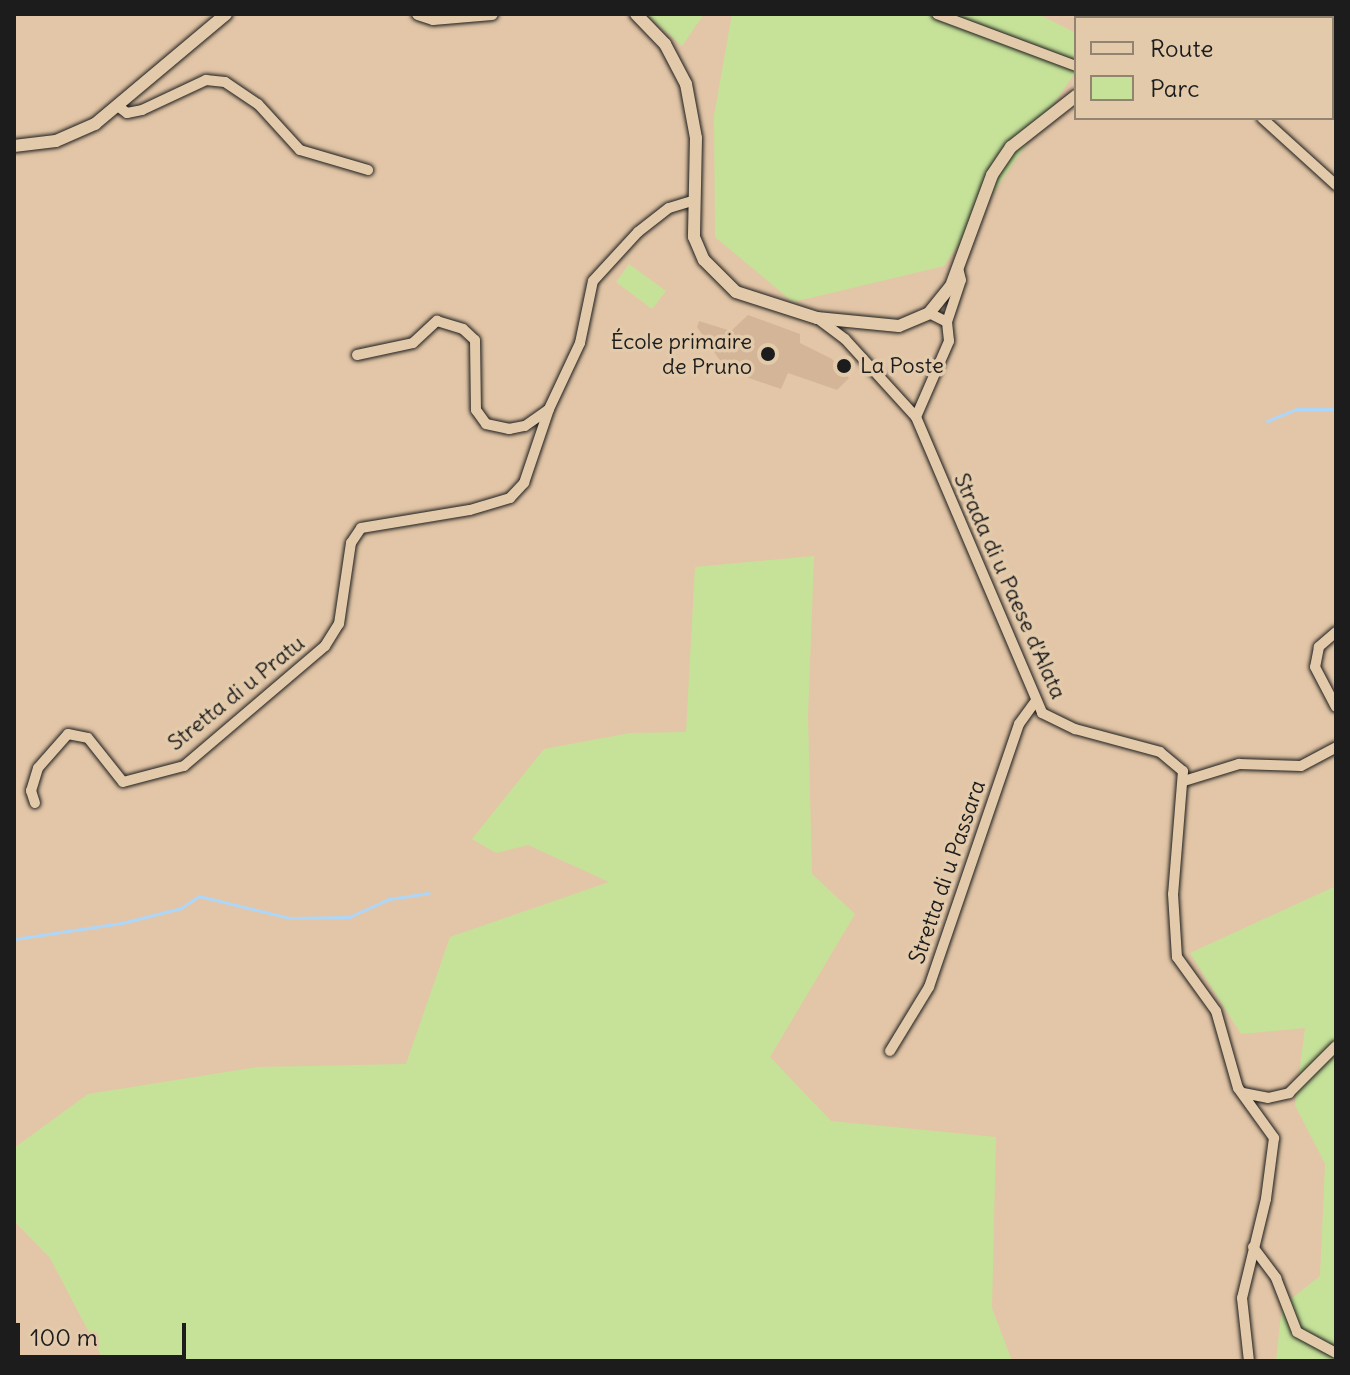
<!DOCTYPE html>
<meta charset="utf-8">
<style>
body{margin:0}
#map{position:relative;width:1350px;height:1375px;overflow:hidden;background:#e3c6a7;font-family:Delius,sans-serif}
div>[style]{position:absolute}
.built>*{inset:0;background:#d4b598}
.green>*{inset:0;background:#c6e299}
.stream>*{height:3px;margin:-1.5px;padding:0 1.5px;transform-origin:1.5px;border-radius:1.5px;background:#aed6f8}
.roads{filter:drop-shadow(0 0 2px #1c1c1c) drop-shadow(0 0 2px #1c1c1c)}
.minor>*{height:10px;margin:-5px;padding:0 5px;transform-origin:5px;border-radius:5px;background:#e2caab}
.tertiary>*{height:12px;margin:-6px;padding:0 6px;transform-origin:6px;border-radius:6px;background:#e2caab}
.dots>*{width:22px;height:22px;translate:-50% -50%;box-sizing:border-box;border:4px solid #e2caab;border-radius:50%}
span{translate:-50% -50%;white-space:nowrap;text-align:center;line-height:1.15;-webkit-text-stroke:7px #e2caab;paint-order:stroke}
.poi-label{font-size:22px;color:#1c1c1c}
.right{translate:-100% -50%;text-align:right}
.left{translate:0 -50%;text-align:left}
.street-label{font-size:22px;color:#1c1c1c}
.frame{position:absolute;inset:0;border:16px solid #1c1c1c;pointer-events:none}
.legend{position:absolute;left:1074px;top:16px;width:260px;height:104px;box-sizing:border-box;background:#e2caab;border:2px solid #938472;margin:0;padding:10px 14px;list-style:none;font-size:24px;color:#1c1c1c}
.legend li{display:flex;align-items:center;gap:16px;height:40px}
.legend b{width:40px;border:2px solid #938472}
.scale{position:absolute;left:16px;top:1323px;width:170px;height:36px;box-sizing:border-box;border:4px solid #1c1c1c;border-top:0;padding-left:10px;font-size:24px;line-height:28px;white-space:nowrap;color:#1c1c1c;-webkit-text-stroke:6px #e2caab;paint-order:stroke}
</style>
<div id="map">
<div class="built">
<div style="clip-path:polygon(748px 315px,800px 334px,800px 343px,832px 359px,849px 378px,837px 390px,788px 373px,781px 389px,737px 374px,719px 359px,697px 327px,699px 321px,731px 331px)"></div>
</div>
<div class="green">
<div style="clip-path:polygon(646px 14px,704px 14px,682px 46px)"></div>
<div style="clip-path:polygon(732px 14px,1038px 14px,1076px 33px,1076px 71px,944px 266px,793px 302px,715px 237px,714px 116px)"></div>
<div style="clip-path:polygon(629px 264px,666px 291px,652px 309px,616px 282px)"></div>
<div style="clip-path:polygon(814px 556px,808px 716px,812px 874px,855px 914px,770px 1057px,831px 1121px,996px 1137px,992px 1308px,1012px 1361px,104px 1361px,50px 1258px,14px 1221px,14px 1148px,88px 1094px,258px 1067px,406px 1064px,450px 937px,609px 882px,528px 845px,496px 853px,472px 839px,544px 749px,630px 733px,686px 732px,695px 567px)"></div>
<div style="clip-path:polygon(1336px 886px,1336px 1361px,1276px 1361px,1282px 1306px,1320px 1276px,1325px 1164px,1295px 1105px,1305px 1028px,1241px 1034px,1190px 953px)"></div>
</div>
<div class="stream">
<div style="left:1267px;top:421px;width:31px;rotate:-22deg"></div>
<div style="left:1296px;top:409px;width:40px"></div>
<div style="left:14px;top:939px;width:109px;rotate:-8.4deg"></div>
<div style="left:122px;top:923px;width:61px;rotate:-14.3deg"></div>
<div style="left:181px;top:908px;width:22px;rotate:-34deg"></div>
<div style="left:199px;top:896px;width:94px;rotate:13.6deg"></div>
<div style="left:290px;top:918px;width:59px;rotate:-1deg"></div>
<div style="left:349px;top:917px;width:44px;rotate:-24.2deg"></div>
<div style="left:389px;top:899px;width:40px;rotate:-8.5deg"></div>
</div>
<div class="roads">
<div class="minor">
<div style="left:937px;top:14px;width:148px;rotate:20.5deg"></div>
<div style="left:119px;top:107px;width:10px;rotate:37deg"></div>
<div style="left:127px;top:113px;width:15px;rotate:-11deg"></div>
<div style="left:142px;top:110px;width:71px;rotate:-25.1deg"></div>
<div style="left:206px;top:80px;width:19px;rotate:6deg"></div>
<div style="left:225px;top:82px;width:40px;rotate:34deg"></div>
<div style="left:258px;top:104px;width:62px;rotate:47.6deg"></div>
<div style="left:300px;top:150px;width:71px;rotate:16.4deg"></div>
<div style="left:1262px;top:118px;width:100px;rotate:42.2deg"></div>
<div style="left:817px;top:318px;width:35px;rotate:37deg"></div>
<div style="left:845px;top:339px;width:105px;rotate:47.7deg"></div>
<div style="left:916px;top:417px;width:322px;rotate:66.9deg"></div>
<div style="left:1042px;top:713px;width:37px;rotate:26deg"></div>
<div style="left:1075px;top:729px;width:88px;rotate:15.1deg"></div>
<div style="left:1160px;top:752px;width:30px;rotate:40deg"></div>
<div style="left:1183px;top:771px;width:123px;rotate:94.6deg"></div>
<div style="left:1173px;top:894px;width:63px;rotate:86.4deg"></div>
<div style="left:1177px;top:957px;width:67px;rotate:54.2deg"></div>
<div style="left:1216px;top:1011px;width:80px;rotate:74.1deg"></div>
<div style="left:1238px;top:1088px;width:62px;rotate:54.2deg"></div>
<div style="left:1274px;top:1138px;width:62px;rotate:97.5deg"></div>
<div style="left:1266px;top:1199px;width:102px;rotate:103.6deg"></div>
<div style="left:1242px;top:1298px;width:63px;rotate:83.7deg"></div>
<div style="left:947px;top:322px;width:44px;rotate:-71.6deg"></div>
<div style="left:961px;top:280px;width:12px;rotate:-104deg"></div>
<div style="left:357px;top:355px;width:57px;rotate:-12.1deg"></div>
<div style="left:413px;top:343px;width:33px;rotate:-43deg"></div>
<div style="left:437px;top:321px;width:27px;rotate:17deg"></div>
<div style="left:463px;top:329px;width:16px;rotate:43deg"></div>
<div style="left:475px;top:340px;width:70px;rotate:89.2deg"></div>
<div style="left:476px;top:410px;width:17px;rotate:54deg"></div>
<div style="left:486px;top:424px;width:24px;rotate:12deg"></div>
<div style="left:509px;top:429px;width:16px;rotate:-11deg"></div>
<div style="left:525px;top:426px;width:29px;rotate:-35deg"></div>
<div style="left:916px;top:417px;width:83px;rotate:-66.5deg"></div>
<div style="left:949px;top:341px;width:19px;rotate:-96deg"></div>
<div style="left:947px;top:322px;width:20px;rotate:-153deg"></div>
<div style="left:1336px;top:632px;width:23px;rotate:139deg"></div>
<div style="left:1319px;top:647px;width:20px;rotate:101deg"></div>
<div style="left:1315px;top:667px;width:45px;rotate:62.3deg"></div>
<div style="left:1184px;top:781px;width:58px;rotate:-17.2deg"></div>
<div style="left:1239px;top:764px;width:62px;rotate:1.8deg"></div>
<div style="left:1301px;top:766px;width:40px;rotate:-28deg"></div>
<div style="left:35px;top:803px;width:13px;rotate:-108deg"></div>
<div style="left:31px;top:791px;width:24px;rotate:-73deg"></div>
<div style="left:38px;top:768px;width:45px;rotate:-48.6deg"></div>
<div style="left:68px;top:734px;width:20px;rotate:11deg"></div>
<div style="left:88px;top:738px;width:56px;rotate:51.5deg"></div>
<div style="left:123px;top:782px;width:63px;rotate:-14.7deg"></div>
<div style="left:184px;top:766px;width:185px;rotate:-40.4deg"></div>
<div style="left:325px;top:646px;width:26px;rotate:-58deg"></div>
<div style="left:339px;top:624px;width:82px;rotate:-81.6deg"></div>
<div style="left:351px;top:543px;width:18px;rotate:-56deg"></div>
<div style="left:361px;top:528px;width:110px;rotate:-9.4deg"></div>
<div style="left:470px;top:510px;width:42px;rotate:-16.7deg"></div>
<div style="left:510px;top:498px;width:21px;rotate:-47deg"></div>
<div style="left:524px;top:483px;width:78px;rotate:-71.3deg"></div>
<div style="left:549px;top:409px;width:73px;rotate:-64.8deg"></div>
<div style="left:580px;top:343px;width:63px;rotate:-78.2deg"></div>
<div style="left:593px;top:281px;width:67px;rotate:-47.4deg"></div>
<div style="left:638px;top:232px;width:39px;rotate:-38deg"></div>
<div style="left:669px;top:208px;width:24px;rotate:-17deg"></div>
<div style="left:890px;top:1051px;width:75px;rotate:-58.6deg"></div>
<div style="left:929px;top:987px;width:278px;rotate:-71.1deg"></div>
<div style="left:1019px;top:724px;width:27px;rotate:-54deg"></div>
<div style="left:1243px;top:1093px;width:25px;rotate:11deg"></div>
<div style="left:1268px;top:1098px;width:22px;rotate:-13deg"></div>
<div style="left:1289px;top:1093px;width:66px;rotate:-45deg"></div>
<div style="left:1253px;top:1247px;width:39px;rotate:53deg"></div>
<div style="left:1276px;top:1278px;width:58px;rotate:68.7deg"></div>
<div style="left:1297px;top:1332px;width:44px;rotate:28.3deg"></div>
</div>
<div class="tertiary">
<div style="left:418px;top:14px;width:16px;rotate:18deg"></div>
<div style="left:433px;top:19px;width:59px;rotate:-4.8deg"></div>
<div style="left:636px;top:14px;width:42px;rotate:46deg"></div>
<div style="left:665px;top:44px;width:45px;rotate:62.3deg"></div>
<div style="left:686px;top:84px;width:55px;rotate:79.5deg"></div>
<div style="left:696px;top:138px;width:99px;rotate:91.2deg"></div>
<div style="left:694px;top:237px;width:25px;rotate:67deg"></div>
<div style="left:704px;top:260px;width:45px;rotate:45deg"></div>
<div style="left:736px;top:292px;width:85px;rotate:17.8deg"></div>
<div style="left:817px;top:318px;width:82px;rotate:5.6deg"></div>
<div style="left:899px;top:326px;width:33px;rotate:-23deg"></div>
<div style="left:929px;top:313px;width:35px;rotate:-51deg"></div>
<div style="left:951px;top:286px;width:118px;rotate:-69.7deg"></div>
<div style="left:992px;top:175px;width:34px;rotate:-56deg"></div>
<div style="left:1011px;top:147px;width:83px;rotate:-38.1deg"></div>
<div style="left:1189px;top:18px;width:9px;rotate:-27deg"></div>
<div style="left:14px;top:146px;width:42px;rotate:-6.8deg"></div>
<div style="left:56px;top:141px;width:43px;rotate:-23.6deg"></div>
<div style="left:95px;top:124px;width:171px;rotate:-40deg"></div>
</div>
</div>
<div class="dots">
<div style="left:768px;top:354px;background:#1c1c1c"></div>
<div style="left:844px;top:366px;background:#1c1c1c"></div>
</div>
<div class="poi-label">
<span class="right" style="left:752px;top:354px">École primaire<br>de Pruno</span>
<span class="left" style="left:860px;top:366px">La Poste</span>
</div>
<div class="street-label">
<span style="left:1010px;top:586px;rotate:66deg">Strada di u Paese d'Alata</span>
<span style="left:236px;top:693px;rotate:-39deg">Stretta di u Pratu</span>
<span style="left:947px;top:872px;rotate:-71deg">Stretta di u Passara</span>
</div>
<div class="frame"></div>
<ul class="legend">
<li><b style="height:10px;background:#e2caab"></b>Route</li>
<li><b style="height:22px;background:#c6e299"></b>Parc</li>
</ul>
<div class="scale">100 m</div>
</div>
